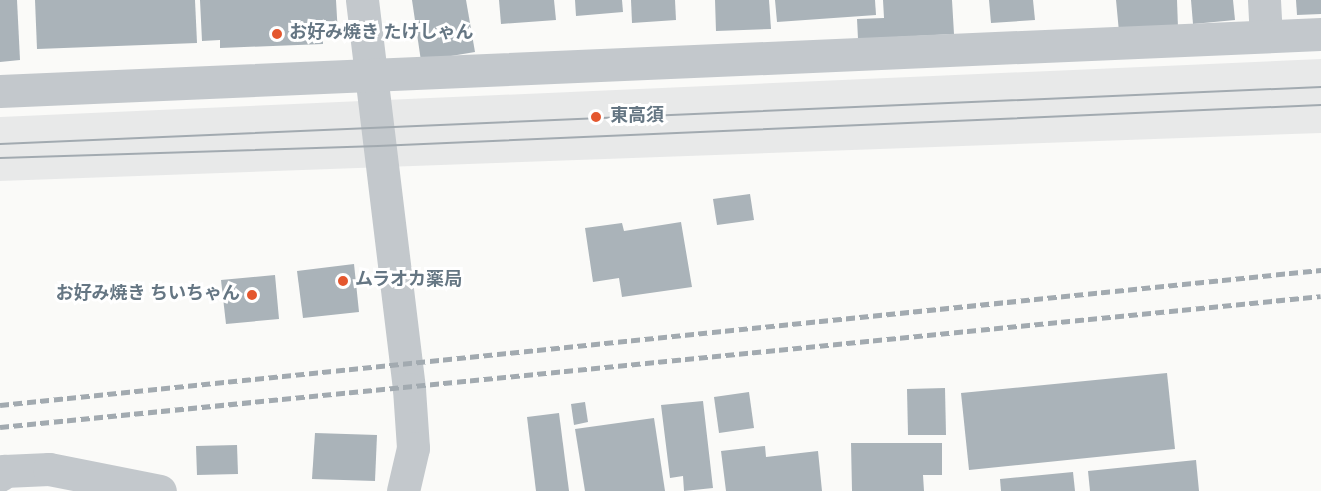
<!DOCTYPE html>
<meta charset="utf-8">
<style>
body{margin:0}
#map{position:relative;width:1321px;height:491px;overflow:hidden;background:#fafaf8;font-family:Overpass,"Noto Sans JP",sans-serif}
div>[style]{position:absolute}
.built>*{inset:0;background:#e8e9e9}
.building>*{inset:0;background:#aab3b9}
.street>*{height:33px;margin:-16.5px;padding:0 16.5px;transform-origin:16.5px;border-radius:16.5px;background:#c3c8cc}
.tram>*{height:1.5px;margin:-0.75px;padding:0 0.75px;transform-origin:0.75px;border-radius:0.75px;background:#a2aab0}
.rail>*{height:4.5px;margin-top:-2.25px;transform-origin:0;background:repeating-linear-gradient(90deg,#a2aab0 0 9px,transparent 0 13.5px)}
.dots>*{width:16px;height:16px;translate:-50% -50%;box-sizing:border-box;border:3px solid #fff;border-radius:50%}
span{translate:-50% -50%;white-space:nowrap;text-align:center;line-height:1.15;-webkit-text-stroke:6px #fff;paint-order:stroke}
.poi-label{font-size:18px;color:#657683;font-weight:700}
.left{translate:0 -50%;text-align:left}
.right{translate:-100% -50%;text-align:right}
</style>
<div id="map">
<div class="built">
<div style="clip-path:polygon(1321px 59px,1321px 133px,0 181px,0 117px)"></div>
</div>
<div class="building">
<div style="clip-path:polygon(0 0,17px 0,20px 60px,0 62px)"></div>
<div style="clip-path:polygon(35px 0,195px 0,197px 43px,37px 49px)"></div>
<div style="clip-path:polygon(200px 0,336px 0,338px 35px,323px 36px,323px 44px,220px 48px,220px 40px,202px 41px)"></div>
<div style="clip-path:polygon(412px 0,466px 0,475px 52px,421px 61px)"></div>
<div style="clip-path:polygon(499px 0,554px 0,556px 20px,501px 24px)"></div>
<div style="clip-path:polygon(575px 0,622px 0,623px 12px,576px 16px)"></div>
<div style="clip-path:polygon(631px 0,675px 0,676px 20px,632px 23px)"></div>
<div style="clip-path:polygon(715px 0,769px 0,771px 29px,716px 31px)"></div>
<div style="clip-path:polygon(775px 0,875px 0,876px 15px,777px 22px)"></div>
<div style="clip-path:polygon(883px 0,952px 0,954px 34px,858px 39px,857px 19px,884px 18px)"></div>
<div style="clip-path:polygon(989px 0,1033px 0,1035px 20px,991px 23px)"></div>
<div style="clip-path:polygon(1116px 0,1177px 0,1178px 28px,1119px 32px)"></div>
<div style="clip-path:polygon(1191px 0,1233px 0,1235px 20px,1193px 24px)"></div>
<div style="clip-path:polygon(1296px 0,1321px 0,1321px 14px,1297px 15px)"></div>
<div style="clip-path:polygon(750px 194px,754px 220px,717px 225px,713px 199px)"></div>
<div style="clip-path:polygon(681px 222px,692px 287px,622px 297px,619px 278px,593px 282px,585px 228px,622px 223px,624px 231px)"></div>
<div style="clip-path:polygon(354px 264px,359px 312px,303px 318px,297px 271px)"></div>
<div style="clip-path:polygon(275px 275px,279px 319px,226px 324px,221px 280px)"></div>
<div style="clip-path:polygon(1167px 373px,1175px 449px,969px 470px,961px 393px)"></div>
<div style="clip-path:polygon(945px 388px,946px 435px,908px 435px,907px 389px)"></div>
<div style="clip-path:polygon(749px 392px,754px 428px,719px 433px,714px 397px)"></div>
<div style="clip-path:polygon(703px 401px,713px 488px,684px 491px,683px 476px,670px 478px,661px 405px)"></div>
<div style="clip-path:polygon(585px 402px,588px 422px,574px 425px,571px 404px)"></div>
<div style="clip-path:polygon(559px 413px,569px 491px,536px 491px,527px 417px)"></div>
<div style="clip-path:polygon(654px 418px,665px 491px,585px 491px,575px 429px)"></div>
<div style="clip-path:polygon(315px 433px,377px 435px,375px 481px,312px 479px)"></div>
<div style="clip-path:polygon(851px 443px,942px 443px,942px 475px,923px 475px,924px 491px,852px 491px)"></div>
<div style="clip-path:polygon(237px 445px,238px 474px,197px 475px,196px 446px)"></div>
<div style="clip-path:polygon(765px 446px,766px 457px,818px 451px,822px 491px,726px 491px,721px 451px)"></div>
<div style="clip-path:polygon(1196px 460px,1199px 491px,1090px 491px,1088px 471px)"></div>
<div style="clip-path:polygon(1073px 472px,1075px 491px,1001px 491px,1000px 479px)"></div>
</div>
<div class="street">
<div style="left:362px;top:0;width:392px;rotate:83.1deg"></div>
<div style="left:409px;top:389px;width:59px;rotate:86.1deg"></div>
<div style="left:413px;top:448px;width:44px;rotate:103.1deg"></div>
<div style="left:1264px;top:0;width:36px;rotate:87deg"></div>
<div style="left:0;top:91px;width:1322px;rotate:-2.47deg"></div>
<div style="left:0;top:475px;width:6px;rotate:-45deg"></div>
<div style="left:4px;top:471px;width:45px;rotate:-2.5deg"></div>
<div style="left:49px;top:469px;width:113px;rotate:11.2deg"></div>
</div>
<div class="tram">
<div style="left:0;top:144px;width:1322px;rotate:-2.47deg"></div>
<div style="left:0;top:158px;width:378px;rotate:-1.8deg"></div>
<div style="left:378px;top:146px;width:944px;rotate:-2.49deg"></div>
</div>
<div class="rail">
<div style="left:0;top:405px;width:1328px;rotate:-5.84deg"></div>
<div style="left:0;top:427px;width:1327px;rotate:-5.66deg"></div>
</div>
<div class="dots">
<div style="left:277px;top:34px;background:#e4572e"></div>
<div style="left:596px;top:117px;background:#e4572e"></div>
<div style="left:343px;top:281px;background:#e4572e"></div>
<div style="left:252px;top:295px;background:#e4572e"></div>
</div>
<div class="poi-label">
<span class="left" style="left:289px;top:34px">お好み焼き たけしゃん</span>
<span class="left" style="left:610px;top:117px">東高須</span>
<span class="left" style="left:355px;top:281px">ムラオカ薬局</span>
<span class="right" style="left:240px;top:295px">お好み焼き ちいちゃん</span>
</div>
</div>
